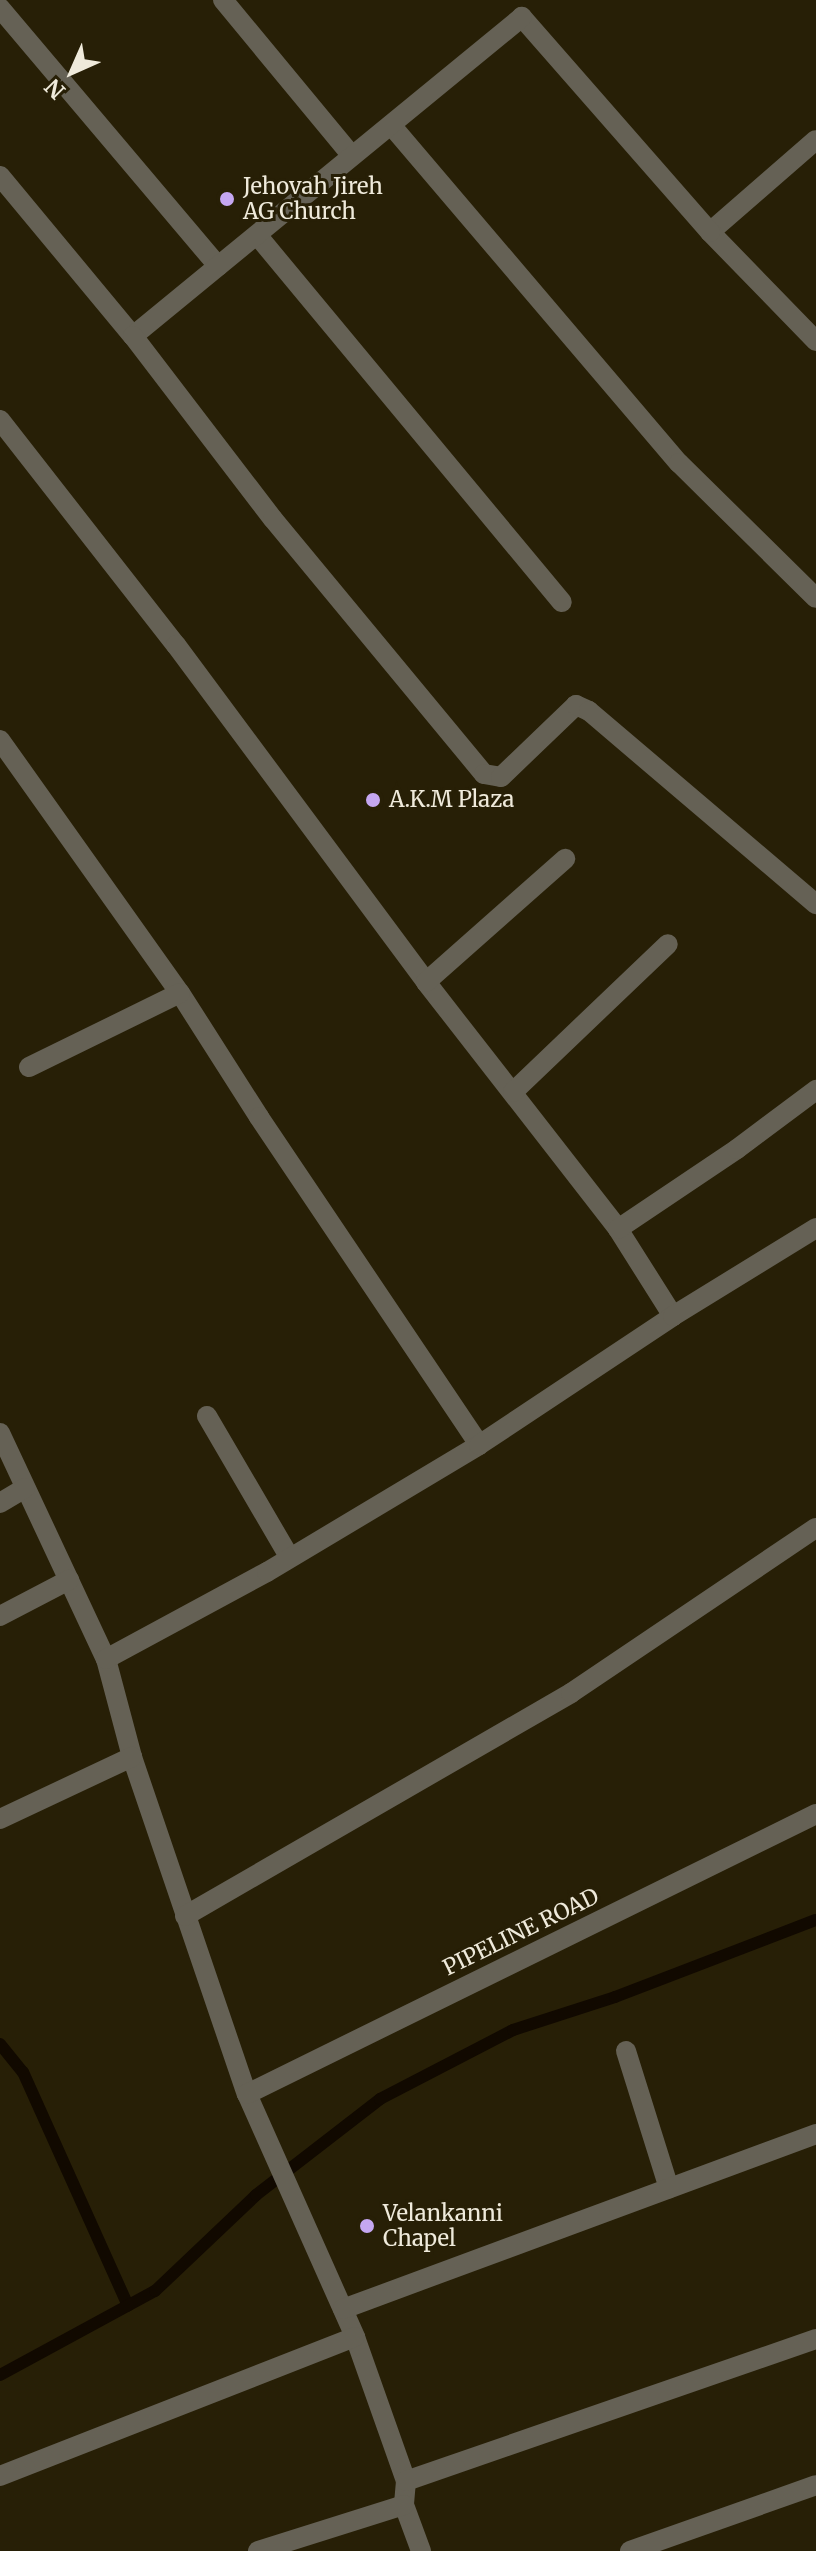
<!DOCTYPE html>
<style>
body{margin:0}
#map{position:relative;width:816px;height:2551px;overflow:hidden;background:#271f06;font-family:Merriweather,serif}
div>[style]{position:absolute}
.stream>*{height:12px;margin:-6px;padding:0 6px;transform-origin:6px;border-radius:6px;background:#110900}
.street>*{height:20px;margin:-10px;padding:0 10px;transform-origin:10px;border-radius:10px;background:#656155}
.dots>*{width:22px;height:22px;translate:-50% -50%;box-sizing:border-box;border:4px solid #271f06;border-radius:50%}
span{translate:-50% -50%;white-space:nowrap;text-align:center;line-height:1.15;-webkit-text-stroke:6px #271f06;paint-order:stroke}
.poi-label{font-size:22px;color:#efeadb}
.left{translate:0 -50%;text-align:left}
.street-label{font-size:22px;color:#efeadb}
.north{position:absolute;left:32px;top:32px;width:80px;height:80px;-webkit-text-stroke:6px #271f06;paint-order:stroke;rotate:225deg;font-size:22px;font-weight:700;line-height:32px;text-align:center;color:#efeadb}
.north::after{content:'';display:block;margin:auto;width:28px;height:36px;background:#efeadb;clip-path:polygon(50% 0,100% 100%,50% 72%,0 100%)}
</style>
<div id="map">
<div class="stream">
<div style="left:0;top:2044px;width:36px;rotate:51deg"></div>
<div style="left:23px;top:2072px;width:256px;rotate:65.8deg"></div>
<div style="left:0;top:2375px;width:176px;rotate:-28.5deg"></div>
<div style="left:155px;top:2291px;width:139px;rotate:-43.5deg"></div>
<div style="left:256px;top:2195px;width:157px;rotate:-37.7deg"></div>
<div style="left:380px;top:2099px;width:150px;rotate:-27.4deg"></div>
<div style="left:513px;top:2030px;width:107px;rotate:-17.9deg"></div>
<div style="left:615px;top:1997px;width:215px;rotate:-21deg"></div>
</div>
<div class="street">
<div style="left:223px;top:0;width:202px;rotate:50.4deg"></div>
<div style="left:0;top:8px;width:338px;rotate:49.8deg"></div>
<div style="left:391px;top:125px;width:444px;rotate:49.6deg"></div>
<div style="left:679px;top:463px;width:192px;rotate:44.6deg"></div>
<div style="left:0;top:176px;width:208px;rotate:50.3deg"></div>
<div style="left:710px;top:232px;width:140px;rotate:-41deg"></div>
<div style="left:257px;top:235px;width:477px;rotate:50.3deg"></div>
<div style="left:816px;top:341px;width:152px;rotate:-134.2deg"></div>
<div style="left:710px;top:232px;width:286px;rotate:-131.2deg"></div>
<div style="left:522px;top:17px;width:503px;rotate:140.65deg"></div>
<div style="left:133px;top:336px;width:230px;rotate:52.6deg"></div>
<div style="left:273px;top:519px;width:331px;rotate:50.4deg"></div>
<div style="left:484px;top:774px;width:17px;rotate:10deg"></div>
<div style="left:501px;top:777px;width:104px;rotate:-43.8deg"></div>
<div style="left:576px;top:705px;width:14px;rotate:25deg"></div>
<div style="left:589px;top:711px;width:298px;rotate:40.4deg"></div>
<div style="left:0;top:420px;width:286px;rotate:52deg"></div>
<div style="left:176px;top:645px;width:420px;rotate:53.4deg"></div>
<div style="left:426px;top:982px;width:313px;rotate:52.1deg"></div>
<div style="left:618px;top:1229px;width:103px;rotate:57.7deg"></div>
<div style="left:0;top:740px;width:310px;rotate:54.6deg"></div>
<div style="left:180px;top:993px;width:147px;rotate:57.5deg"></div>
<div style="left:259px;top:1117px;width:395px;rotate:56.1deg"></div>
<div style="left:426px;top:982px;width:186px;rotate:-41.5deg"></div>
<div style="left:29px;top:1067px;width:168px;rotate:-26.1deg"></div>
<div style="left:513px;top:1092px;width:214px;rotate:-43.7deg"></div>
<div style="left:618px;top:1229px;width:143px;rotate:-33.9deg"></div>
<div style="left:737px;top:1149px;width:99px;rotate:-36.8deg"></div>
<div style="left:207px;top:1416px;width:164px;rotate:59.7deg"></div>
<div style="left:0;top:1433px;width:250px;rotate:64.9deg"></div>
<div style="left:106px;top:1659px;width:101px;rotate:75.1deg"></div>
<div style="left:132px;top:1757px;width:356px;rotate:71.2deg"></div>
<div style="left:247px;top:2094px;width:266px;rotate:66deg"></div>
<div style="left:355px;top:2337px;width:153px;rotate:70.5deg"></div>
<div style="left:406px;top:2481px;width:24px;rotate:95deg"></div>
<div style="left:404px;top:2505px;width:49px;rotate:69.7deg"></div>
<div style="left:0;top:1503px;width:29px;rotate:-31deg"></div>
<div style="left:0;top:1616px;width:78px;rotate:-27.6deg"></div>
<div style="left:106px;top:1659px;width:183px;rotate:-28.4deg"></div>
<div style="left:267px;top:1572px;width:247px;rotate:-30.9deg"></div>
<div style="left:479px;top:1445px;width:233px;rotate:-33.6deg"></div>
<div style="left:673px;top:1316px;width:168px;rotate:-31.6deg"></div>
<div style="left:0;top:1819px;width:146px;rotate:-25.2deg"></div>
<div style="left:185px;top:1916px;width:446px;rotate:-30deg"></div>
<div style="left:571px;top:1693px;width:295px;rotate:-34deg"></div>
<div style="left:626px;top:2051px;width:144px;rotate:72.6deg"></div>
<div style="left:247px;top:2094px;width:634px;rotate:-26.2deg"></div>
<div style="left:343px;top:2309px;width:504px;rotate:-20.3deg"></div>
<div style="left:0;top:2476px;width:381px;rotate:-21.4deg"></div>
<div style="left:406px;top:2481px;width:434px;rotate:-19.1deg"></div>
<div style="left:258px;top:2551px;width:153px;rotate:-17.5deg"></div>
<div style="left:630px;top:2551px;width:197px;rotate:-19.5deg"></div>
</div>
<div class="dots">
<div style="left:227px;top:199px;background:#c5a7f1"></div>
<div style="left:373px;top:800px;background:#c5a7f1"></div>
<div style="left:367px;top:2226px;background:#c5a7f1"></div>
</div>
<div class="poi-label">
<span class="left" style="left:243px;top:199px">Jehovah Jireh<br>AG Church</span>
<span class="left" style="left:389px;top:800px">A.K.M Plaza</span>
<span class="left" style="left:383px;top:2226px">Velankanni<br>Chapel</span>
</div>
<div class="street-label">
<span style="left:521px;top:1932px;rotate:-26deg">PIPELINE ROAD</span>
</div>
<div class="north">N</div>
</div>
